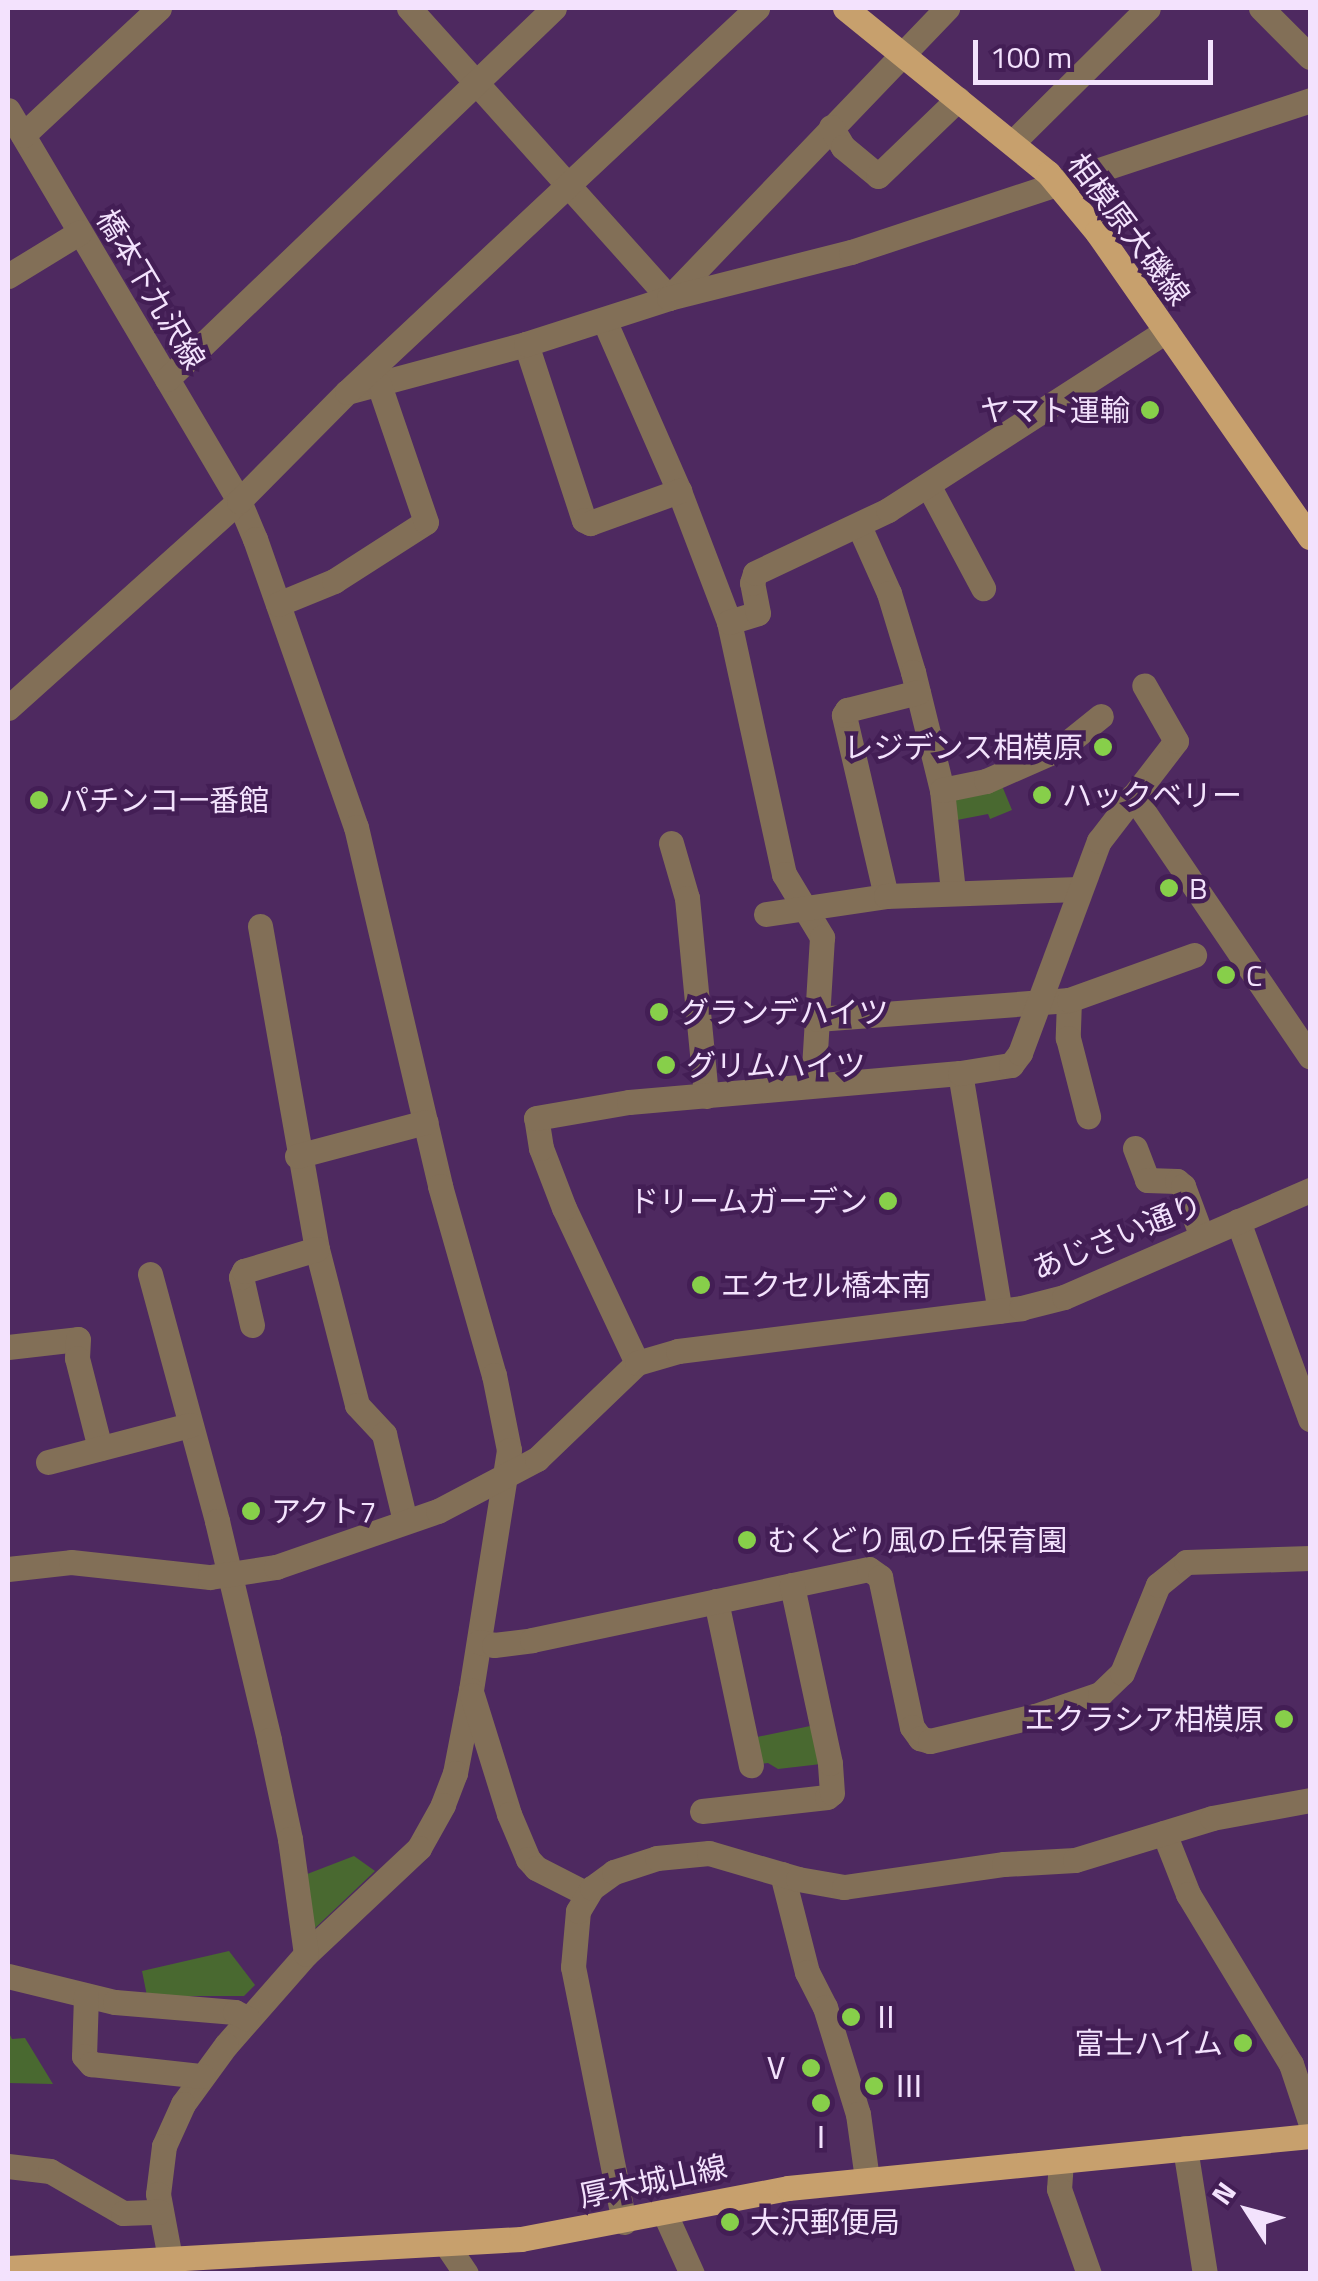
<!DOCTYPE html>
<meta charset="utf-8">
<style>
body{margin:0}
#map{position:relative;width:1318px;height:2281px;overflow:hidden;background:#4e2960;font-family:"Titillium Web","Noto Sans JP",sans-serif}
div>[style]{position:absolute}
.green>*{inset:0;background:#496930}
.minor>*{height:25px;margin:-12.5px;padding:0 12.5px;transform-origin:12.5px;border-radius:12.5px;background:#826f57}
.major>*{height:25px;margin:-12.5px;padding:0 12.5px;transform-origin:12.5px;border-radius:12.5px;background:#c7a06d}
.dots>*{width:28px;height:28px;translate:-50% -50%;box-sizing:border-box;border:5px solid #431e55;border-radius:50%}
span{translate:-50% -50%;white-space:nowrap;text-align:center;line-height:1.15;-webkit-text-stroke:9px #431e55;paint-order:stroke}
.street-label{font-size:30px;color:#f3e2fd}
.poi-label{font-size:30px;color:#f3e2fd}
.right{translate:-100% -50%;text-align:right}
.left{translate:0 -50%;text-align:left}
.frame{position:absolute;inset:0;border:10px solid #f3e2fd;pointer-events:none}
.north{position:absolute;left:1198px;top:2161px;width:100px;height:100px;-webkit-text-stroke:8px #431e55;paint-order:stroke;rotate:306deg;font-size:28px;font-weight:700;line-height:40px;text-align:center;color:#f3e2fd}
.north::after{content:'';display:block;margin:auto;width:35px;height:45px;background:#f3e2fd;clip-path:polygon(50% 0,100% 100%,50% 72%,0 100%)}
.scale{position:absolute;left:973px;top:40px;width:240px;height:45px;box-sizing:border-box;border:5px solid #f3e2fd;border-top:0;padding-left:12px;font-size:30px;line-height:35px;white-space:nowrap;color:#f3e2fd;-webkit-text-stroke:8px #431e55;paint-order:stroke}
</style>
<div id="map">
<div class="green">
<div style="clip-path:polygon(1000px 781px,1012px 810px,990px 819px,988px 814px,952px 821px,954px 794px)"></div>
<div style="clip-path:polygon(815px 1725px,830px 1763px,778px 1769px,768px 1763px,751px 1765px,757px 1737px)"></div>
<div style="clip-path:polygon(354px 1856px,375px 1871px,312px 1931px,302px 1876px)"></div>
<div style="clip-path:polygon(229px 1951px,255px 1985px,244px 1996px,147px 1996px,142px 1971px)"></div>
<div style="clip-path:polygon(8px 2031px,12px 2039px,25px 2038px,53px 2084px,8px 2083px)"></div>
</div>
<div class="minor">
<div style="left:409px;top:8px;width:389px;rotate:48.1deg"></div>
<div style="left:669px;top:298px;width:402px;rotate:-46.2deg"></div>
<div style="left:1261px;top:8px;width:69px;rotate:45deg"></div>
<div style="left:8px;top:110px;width:454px;rotate:59.4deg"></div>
<div style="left:239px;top:501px;width:41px;rotate:67.2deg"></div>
<div style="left:255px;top:539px;width:305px;rotate:70.7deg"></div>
<div style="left:356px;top:827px;width:369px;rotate:76.8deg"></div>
<div style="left:440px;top:1186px;width:197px;rotate:74.1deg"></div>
<div style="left:494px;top:1375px;width:76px;rotate:78.7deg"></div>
<div style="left:509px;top:1450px;width:243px;rotate:99deg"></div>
<div style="left:471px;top:1690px;width:85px;rotate:100.9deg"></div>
<div style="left:455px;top:1773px;width:34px;rotate:111deg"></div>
<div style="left:443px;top:1805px;width:49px;rotate:119.2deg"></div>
<div style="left:419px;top:1848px;width:155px;rotate:136.8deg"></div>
<div style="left:306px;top:1954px;width:121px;rotate:131.3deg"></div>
<div style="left:226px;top:2045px;width:73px;rotate:126.1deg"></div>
<div style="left:183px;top:2104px;width:46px;rotate:114.3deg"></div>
<div style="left:164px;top:2146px;width:48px;rotate:97.1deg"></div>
<div style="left:158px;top:2194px;width:81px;rotate:79.4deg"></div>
<div style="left:831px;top:127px;width:23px;rotate:59deg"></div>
<div style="left:843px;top:147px;width:45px;rotate:39.6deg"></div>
<div style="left:878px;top:176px;width:111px;rotate:-43.9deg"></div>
<div style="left:23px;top:135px;width:186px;rotate:-43deg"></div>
<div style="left:1013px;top:142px;width:190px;rotate:-44.8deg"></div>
<div style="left:8px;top:276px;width:84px;rotate:-31.4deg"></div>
<div style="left:604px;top:320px;width:187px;rotate:66.3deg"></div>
<div style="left:679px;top:491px;width:140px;rotate:69.1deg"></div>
<div style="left:729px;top:622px;width:258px;rotate:77.7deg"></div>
<div style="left:784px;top:874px;width:74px;rotate:58.9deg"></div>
<div style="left:822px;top:937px;width:147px;rotate:93.5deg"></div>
<div style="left:526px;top:344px;width:185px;rotate:71.8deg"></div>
<div style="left:584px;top:520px;width:7px;rotate:27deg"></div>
<div style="left:590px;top:523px;width:95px;rotate:-19.8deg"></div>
<div style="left:167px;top:379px;width:536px;rotate:-43.79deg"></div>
<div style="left:347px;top:392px;width:185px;rotate:-15deg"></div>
<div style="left:526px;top:344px;width:150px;rotate:-17.8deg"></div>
<div style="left:669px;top:298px;width:188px;rotate:-14.2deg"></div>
<div style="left:851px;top:252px;width:484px;rotate:-18.3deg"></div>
<div style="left:928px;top:485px;width:117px;rotate:61.9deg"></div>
<div style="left:859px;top:526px;width:73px;rotate:65.9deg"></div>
<div style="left:889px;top:593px;width:83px;rotate:73.1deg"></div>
<div style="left:913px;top:672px;width:122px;rotate:76.2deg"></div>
<div style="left:942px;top:790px;width:103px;rotate:83.8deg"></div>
<div style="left:278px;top:604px;width:61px;rotate:-22.3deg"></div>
<div style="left:334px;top:581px;width:109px;rotate:-32.7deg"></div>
<div style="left:426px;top:522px;width:145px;rotate:-108.9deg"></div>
<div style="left:729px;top:622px;width:30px;rotate:-17deg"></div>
<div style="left:758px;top:613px;width:31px;rotate:-101deg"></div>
<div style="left:752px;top:583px;width:10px;rotate:-73deg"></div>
<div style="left:755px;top:573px;width:147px;rotate:-25.3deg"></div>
<div style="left:888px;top:510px;width:331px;rotate:-32.8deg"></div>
<div style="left:8px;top:708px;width:310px;rotate:-41.9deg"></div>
<div style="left:239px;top:501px;width:153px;rotate:-45.3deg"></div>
<div style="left:347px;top:392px;width:562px;rotate:-43.12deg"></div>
<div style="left:942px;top:790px;width:45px;rotate:-11.6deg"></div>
<div style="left:986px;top:781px;width:82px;rotate:-23.7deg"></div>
<div style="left:1061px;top:748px;width:51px;rotate:-38.7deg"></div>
<div style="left:1133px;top:796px;width:315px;rotate:55.8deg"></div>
<div style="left:671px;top:843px;width:57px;rotate:73.8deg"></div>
<div style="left:687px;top:898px;width:199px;rotate:84.5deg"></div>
<div style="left:886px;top:896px;width:186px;rotate:-103.1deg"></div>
<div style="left:844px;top:715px;width:6px;rotate:-59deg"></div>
<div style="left:847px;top:710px;width:73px;rotate:-14.2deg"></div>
<div style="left:766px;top:914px;width:121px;rotate:-8.5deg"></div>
<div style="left:886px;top:896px;width:192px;rotate:-2.1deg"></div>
<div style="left:260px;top:926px;width:328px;rotate:80deg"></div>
<div style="left:317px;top:1249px;width:161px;rotate:75.6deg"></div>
<div style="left:357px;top:1405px;width:40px;rotate:47deg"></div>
<div style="left:384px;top:1434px;width:89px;rotate:76.4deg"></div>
<div style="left:1069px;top:1000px;width:38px;rotate:92deg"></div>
<div style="left:1068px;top:1038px;width:81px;rotate:75.6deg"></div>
<div style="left:817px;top:1019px;width:253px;rotate:-4.3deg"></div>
<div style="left:1069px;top:1000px;width:133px;rotate:-19.8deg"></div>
<div style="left:960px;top:1073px;width:241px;rotate:80.5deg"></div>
<div style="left:1135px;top:1148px;width:34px;rotate:69deg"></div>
<div style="left:1147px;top:1180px;width:30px;rotate:2deg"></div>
<div style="left:1177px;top:1181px;width:8px;rotate:40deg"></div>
<div style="left:1183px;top:1186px;width:54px;rotate:69.6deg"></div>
<div style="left:297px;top:1156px;width:133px;rotate:-14.8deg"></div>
<div style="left:1238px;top:1221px;width:211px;rotate:70deg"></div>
<div style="left:150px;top:1274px;width:256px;rotate:74.8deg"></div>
<div style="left:217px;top:1521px;width:225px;rotate:76.6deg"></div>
<div style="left:269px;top:1740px;width:101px;rotate:78deg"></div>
<div style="left:290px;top:1839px;width:116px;rotate:82.1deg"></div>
<div style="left:252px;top:1325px;width:49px;rotate:-102.9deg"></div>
<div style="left:241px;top:1277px;width:7px;rotate:-63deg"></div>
<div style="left:244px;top:1271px;width:76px;rotate:-16.8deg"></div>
<div style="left:8px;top:1347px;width:70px;rotate:-6.5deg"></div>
<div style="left:78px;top:1339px;width:19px;rotate:93deg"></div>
<div style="left:77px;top:1358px;width:93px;rotate:75.7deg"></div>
<div style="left:637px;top:1363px;width:171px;rotate:-115.2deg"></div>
<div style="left:564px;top:1208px;width:64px;rotate:-111deg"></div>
<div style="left:541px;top:1148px;width:30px;rotate:-99deg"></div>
<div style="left:536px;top:1118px;width:94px;rotate:-9.8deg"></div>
<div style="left:629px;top:1102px;width:332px;rotate:-5deg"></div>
<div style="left:960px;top:1073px;width:52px;rotate:-8.9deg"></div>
<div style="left:1011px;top:1065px;width:15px;rotate:-53deg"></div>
<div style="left:1020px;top:1053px;width:226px;rotate:-69.6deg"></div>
<div style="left:1099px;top:841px;width:126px;rotate:-52.4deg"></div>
<div style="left:1176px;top:741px;width:64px;rotate:-119.7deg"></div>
<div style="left:48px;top:1462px;width:147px;rotate:-14.6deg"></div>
<div style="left:8px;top:1569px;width:63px;rotate:-6.3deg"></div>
<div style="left:71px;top:1562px;width:140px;rotate:6.2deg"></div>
<div style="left:210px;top:1577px;width:67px;rotate:-8.6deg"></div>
<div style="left:276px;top:1567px;width:171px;rotate:-19.1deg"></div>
<div style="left:438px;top:1511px;width:112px;rotate:-27.7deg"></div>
<div style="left:537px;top:1459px;width:139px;rotate:-43.8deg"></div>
<div style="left:637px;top:1363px;width:43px;rotate:-16.3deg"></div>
<div style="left:678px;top:1351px;width:346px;rotate:-7.1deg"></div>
<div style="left:1021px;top:1308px;width:44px;rotate:-14.3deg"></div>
<div style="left:1064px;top:1297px;width:268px;rotate:-23.5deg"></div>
<div style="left:716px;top:1601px;width:168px;rotate:78deg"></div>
<div style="left:479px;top:1642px;width:15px;rotate:11deg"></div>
<div style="left:494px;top:1645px;width:38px;rotate:-7deg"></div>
<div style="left:532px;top:1640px;width:344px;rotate:-11.9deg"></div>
<div style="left:869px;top:1569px;width:14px;rotate:36deg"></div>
<div style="left:880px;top:1577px;width:153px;rotate:78deg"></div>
<div style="left:912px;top:1727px;width:14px;rotate:54deg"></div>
<div style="left:920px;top:1738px;width:10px;rotate:17deg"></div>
<div style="left:930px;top:1741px;width:108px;rotate:-13.4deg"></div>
<div style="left:1035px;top:1716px;width:69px;rotate:-18.7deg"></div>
<div style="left:1100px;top:1694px;width:30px;rotate:-44deg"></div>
<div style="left:1122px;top:1673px;width:95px;rotate:-67.8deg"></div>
<div style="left:1158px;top:1585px;width:36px;rotate:-39deg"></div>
<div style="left:1186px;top:1562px;width:124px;rotate:-1.8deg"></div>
<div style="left:472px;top:1695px;width:125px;rotate:72.7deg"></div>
<div style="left:509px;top:1814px;width:49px;rotate:67.1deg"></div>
<div style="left:528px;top:1859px;width:12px;rotate:48deg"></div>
<div style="left:536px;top:1868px;width:57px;rotate:27deg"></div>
<div style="left:702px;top:1811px;width:126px;rotate:-6.4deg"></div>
<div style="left:827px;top:1797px;width:6px;rotate:-39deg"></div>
<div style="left:832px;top:1793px;width:30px;rotate:-94deg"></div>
<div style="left:830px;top:1763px;width:182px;rotate:-102.1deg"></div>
<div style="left:1164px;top:1833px;width:66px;rotate:68.5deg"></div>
<div style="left:1188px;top:1894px;width:199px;rotate:58.8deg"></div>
<div style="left:1291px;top:2064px;width:60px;rotate:71.6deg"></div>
<div style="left:782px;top:1874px;width:101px;rotate:75.7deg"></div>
<div style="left:807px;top:1972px;width:39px;rotate:63deg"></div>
<div style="left:825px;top:2007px;width:112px;rotate:72.9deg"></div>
<div style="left:858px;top:2114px;width:66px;rotate:82.1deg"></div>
<div style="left:8px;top:1976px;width:110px;rotate:13.7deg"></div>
<div style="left:115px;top:2002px;width:120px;rotate:4.8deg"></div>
<div style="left:235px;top:2012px;width:15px;rotate:28deg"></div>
<div style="left:86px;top:1996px;width:60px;rotate:91.9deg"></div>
<div style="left:84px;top:2056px;width:11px;rotate:49deg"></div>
<div style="left:91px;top:2064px;width:112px;rotate:6.2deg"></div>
<div style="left:1185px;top:2148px;width:128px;rotate:81deg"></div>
<div style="left:1061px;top:2161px;width:28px;rotate:94deg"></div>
<div style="left:1059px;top:2189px;width:90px;rotate:70.6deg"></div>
<div style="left:8px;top:2166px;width:42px;rotate:6.8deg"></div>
<div style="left:50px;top:2171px;width:84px;rotate:29.9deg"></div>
<div style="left:123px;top:2213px;width:36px;rotate:-2deg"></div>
<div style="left:664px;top:2212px;width:68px;rotate:65.7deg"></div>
<div style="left:624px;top:2222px;width:260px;rotate:-101.3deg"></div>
<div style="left:573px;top:1967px;width:56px;rotate:-84.9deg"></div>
<div style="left:578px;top:1911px;width:27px;rotate:-59deg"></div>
<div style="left:592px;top:1888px;width:27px;rotate:-36deg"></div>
<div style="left:614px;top:1872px;width:45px;rotate:-18deg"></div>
<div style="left:657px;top:1858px;width:52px;rotate:-5.5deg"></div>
<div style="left:709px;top:1853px;width:93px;rotate:16.3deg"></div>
<div style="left:798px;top:1879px;width:47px;rotate:9.9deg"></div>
<div style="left:844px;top:1887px;width:162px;rotate:-8.2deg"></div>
<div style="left:1004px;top:1864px;width:71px;rotate:-3.2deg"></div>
<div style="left:1075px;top:1860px;width:143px;rotate:-17deg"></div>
<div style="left:1212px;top:1818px;width:100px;rotate:-10.4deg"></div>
<div style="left:448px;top:2247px;width:32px;rotate:56deg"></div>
</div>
<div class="major">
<div style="left:845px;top:8px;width:262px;rotate:39.1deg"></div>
<div style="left:1048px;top:173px;width:77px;rotate:50.3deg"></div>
<div style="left:1097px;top:232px;width:372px;rotate:55.1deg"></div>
<div style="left:8px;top:2268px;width:514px;rotate:-3.24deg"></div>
<div style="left:521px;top:2239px;width:272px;rotate:-10.8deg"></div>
<div style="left:788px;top:2188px;width:525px;rotate:-5.69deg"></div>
</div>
<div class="dots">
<div style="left:1150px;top:410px;background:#87cf4a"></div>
<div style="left:1103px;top:747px;background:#87cf4a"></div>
<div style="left:1042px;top:795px;background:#87cf4a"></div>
<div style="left:39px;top:800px;background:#87cf4a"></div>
<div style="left:1169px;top:888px;background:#87cf4a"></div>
<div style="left:1226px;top:975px;background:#87cf4a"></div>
<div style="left:659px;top:1012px;background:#87cf4a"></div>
<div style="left:666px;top:1065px;background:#87cf4a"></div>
<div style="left:888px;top:1201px;background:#87cf4a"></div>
<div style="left:701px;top:1285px;background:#87cf4a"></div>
<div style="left:251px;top:1511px;background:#87cf4a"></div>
<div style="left:747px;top:1540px;background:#87cf4a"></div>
<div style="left:1284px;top:1719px;background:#87cf4a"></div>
<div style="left:851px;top:2017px;background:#87cf4a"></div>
<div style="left:1243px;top:2043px;background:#87cf4a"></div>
<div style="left:811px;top:2068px;background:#87cf4a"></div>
<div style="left:874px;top:2086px;background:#87cf4a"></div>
<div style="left:821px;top:2103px;background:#87cf4a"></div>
<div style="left:730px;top:2222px;background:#87cf4a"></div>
</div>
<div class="street-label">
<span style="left:1129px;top:229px;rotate:53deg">相模原大磯線</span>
<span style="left:151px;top:289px;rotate:59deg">橋本下九沢線</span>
<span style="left:1117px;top:1236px;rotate:-22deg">あじさい通り</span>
<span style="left:653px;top:2181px;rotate:-12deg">厚木城山線</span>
</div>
<div class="poi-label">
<span class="right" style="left:1130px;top:410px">ヤマト運輸</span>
<span class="right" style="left:1083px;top:747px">レジデンス相模原</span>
<span class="left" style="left:1062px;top:795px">ハックベリー</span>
<span class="left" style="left:59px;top:800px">パチンコ一番館</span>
<span class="left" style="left:1189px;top:888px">B</span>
<span class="left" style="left:1246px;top:975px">C</span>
<span class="left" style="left:679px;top:1012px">グランデハイツ</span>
<span class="left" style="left:686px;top:1065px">グリムハイツ</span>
<span class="right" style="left:868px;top:1201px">ドリームガーデン</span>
<span class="left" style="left:721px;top:1285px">エクセル橋本南</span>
<span class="left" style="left:271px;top:1511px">アクト7</span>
<span class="left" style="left:767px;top:1540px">むくどり風の丘保育園</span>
<span class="right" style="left:1264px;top:1719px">エクラシア相模原</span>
<span class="left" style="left:871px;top:2017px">Ⅱ</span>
<span class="right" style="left:1223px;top:2043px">富士ハイム</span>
<span class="right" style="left:791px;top:2068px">Ⅴ</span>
<span class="left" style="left:894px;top:2086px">Ⅲ</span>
<span style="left:821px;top:2137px">Ⅰ</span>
<span class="left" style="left:750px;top:2222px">大沢郵便局</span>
</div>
<div class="frame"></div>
<div class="north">N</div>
<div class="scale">100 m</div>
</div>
